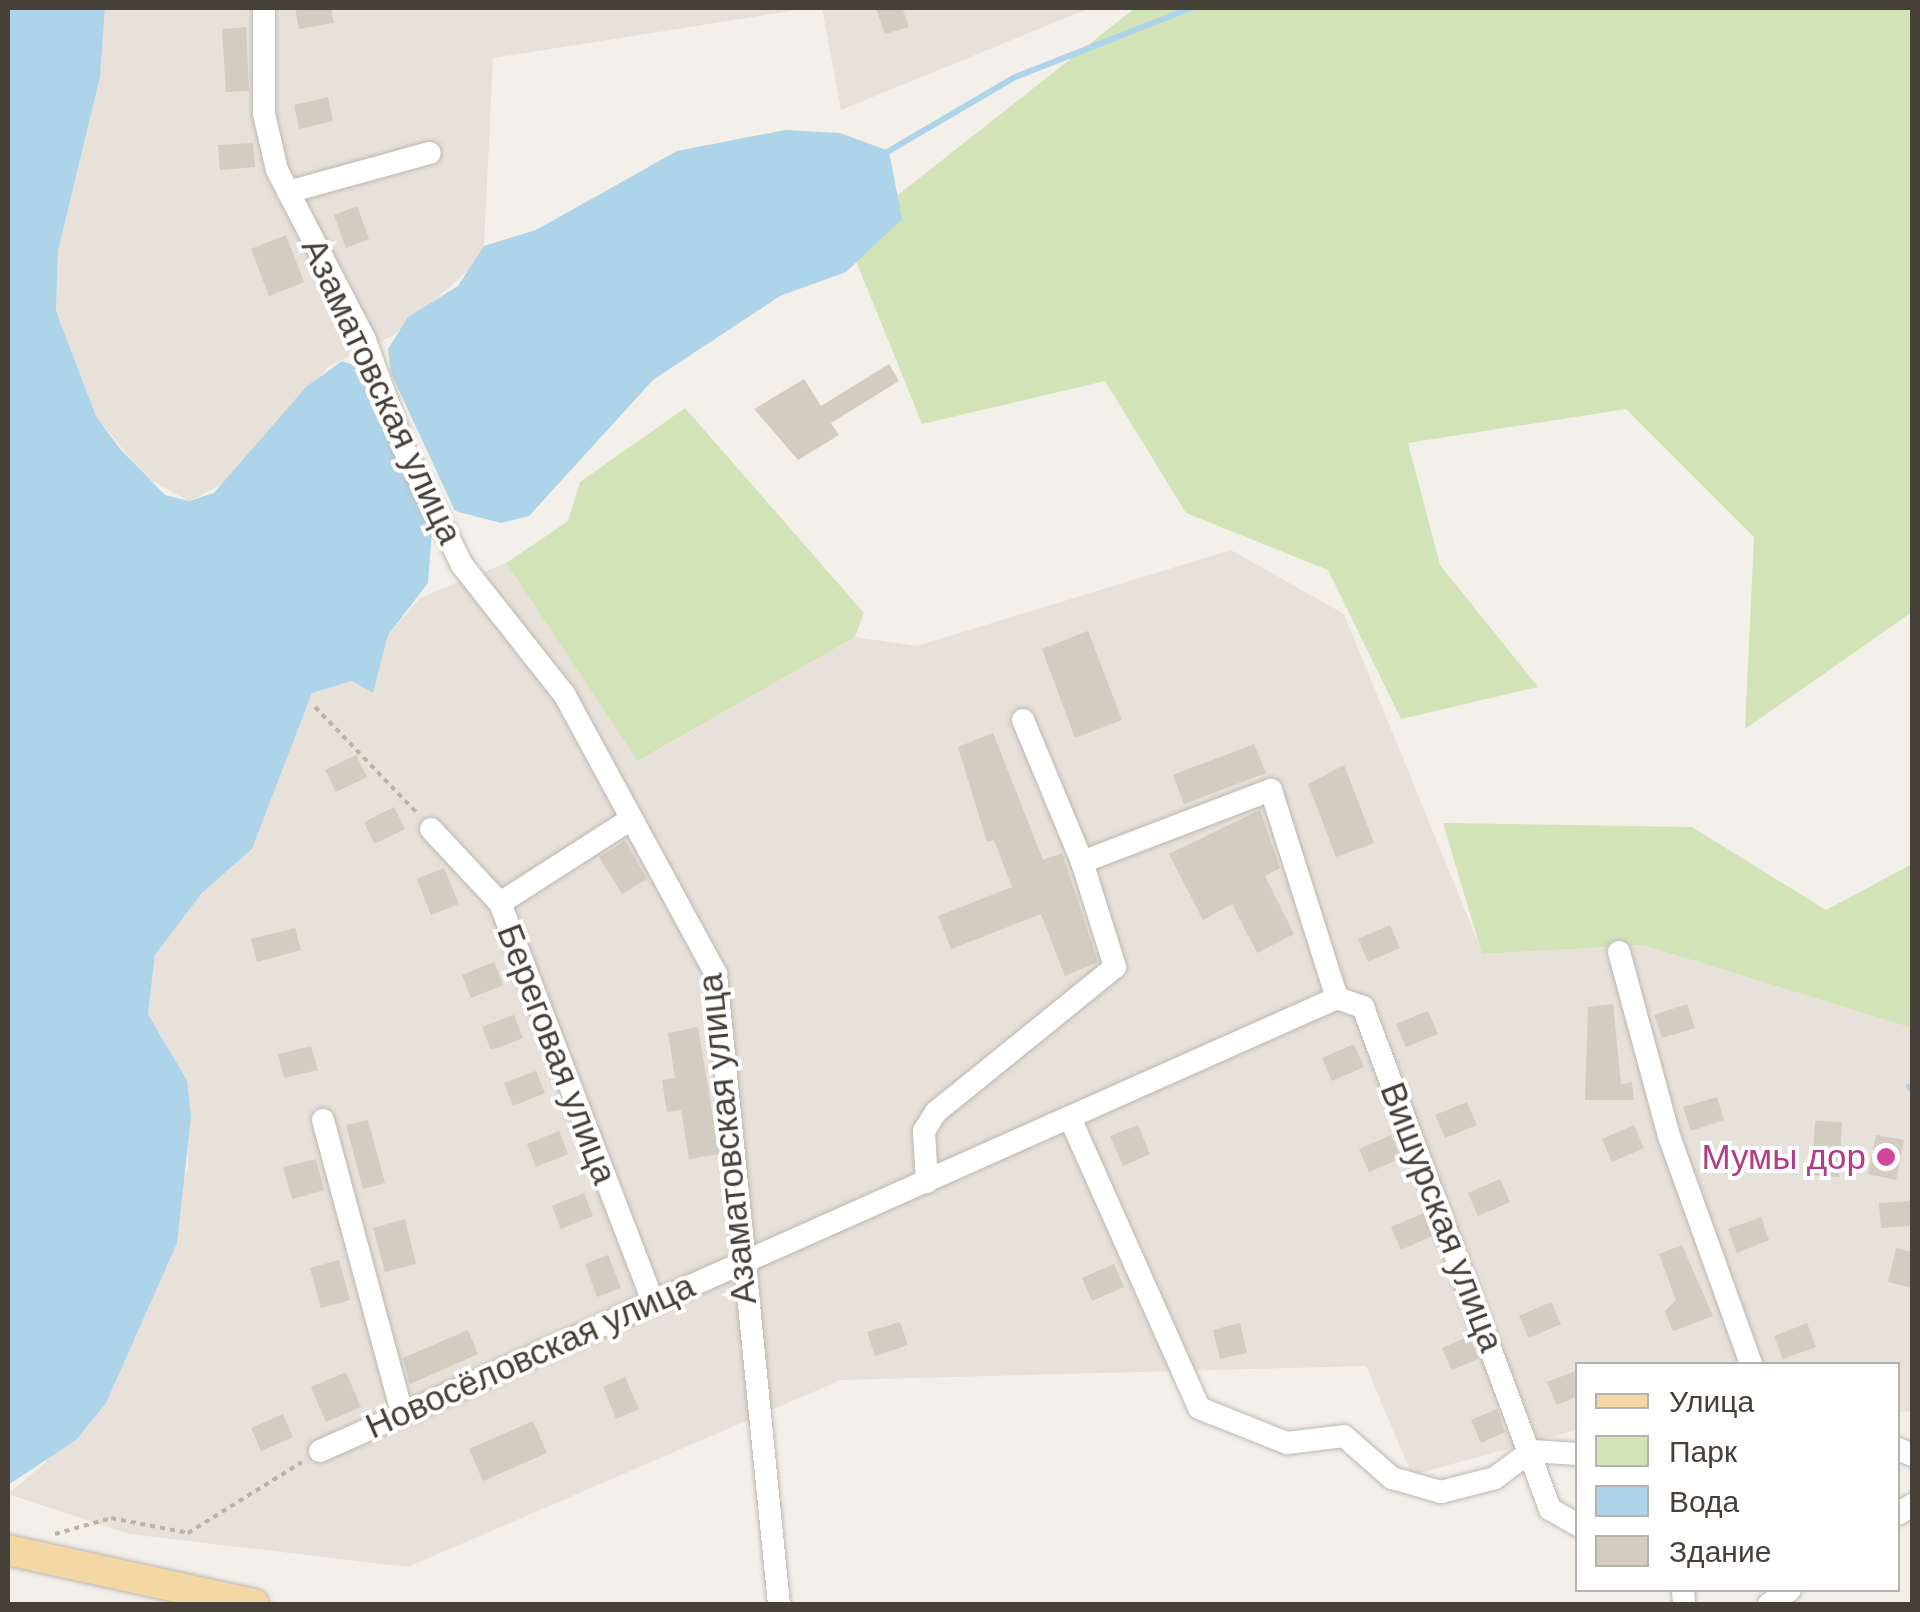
<!DOCTYPE html>
<meta charset="utf-8">
<style>
body{margin:0}
#map{position:relative;width:1920px;height:1612px;overflow:hidden;background:#f3f0ea;font-family:"DM Sans",sans-serif}
div>[style]{position:absolute}
.residential>*{inset:0;background:#e7e1d9}
.green>*{inset:0;background:#d2e3b8}
.water>*{inset:0;background:#aed4e9}
.stream>*{height:6px;margin:-3px;padding:0 3px;transform-origin:3px;border-radius:3px;background:#aed4e9}
.building>*{inset:0;background:#d4cbc1}
.path>*{height:4px;margin-top:-2px;transform-origin:0;background:repeating-linear-gradient(90deg,#beb2a1 0 5px,transparent 0 10px)}
.roads{filter:drop-shadow(0 0 2px #beb7ae) drop-shadow(0 0 2px #beb7ae)}
.minor>*{height:22px;margin:-11px;padding:0 11px;transform-origin:11px;border-radius:11px;background:#fff}
.major>*{height:30px;margin:-15px;padding:0 15px;transform-origin:15px;border-radius:15px;background:#f3d7a4}
.dots>*{width:28px;height:28px;translate:-50% -50%;box-sizing:border-box;border:5px solid #fff;border-radius:50%}
span{translate:-50% -50%;white-space:nowrap;text-align:center;line-height:1.15;-webkit-text-stroke:8px #fff;paint-order:stroke}
.street-label{font-size:35px;color:#474039}
.hotel-label{font-size:35px;color:#b23c85}
.right{translate:-100% -50%;text-align:right}
.frame{position:absolute;inset:0;border:10px solid #474039;pointer-events:none}
.legend{position:absolute;left:1575px;top:1362px;width:325px;height:230px;box-sizing:border-box;background:#fff;border:2px solid #b5b3b0;margin:0;padding:12px 18px;list-style:none;font-size:30px;color:#474039}
.legend li{display:flex;align-items:center;gap:20px;height:50px}
.legend b{width:50px;border:2px solid #b5b3b0}
</style>
<div id="map">
<div class="residential">
<div style="clip-path:polygon(105px 8px,810px 8px,493px 58px,484px 246px,469px 270px,394px 335px,329px 366px,235px 478px,189px 501px,145px 477px,96px 416px,56px 311px,58px 251px,100px 77px)"></div>
<div style="clip-path:polygon(822px 8px,1090px 8px,841px 110px)"></div>
<div style="clip-path:polygon(1231px 550px,1344px 614px,1483px 954px,1643px 945px,1912px 1028px,1912px 1411px,1898px 1412px,1898px 1364px,1578px 1364px,1577px 1430px,1412px 1475px,1366px 1366px,841px 1380px,408px 1567px,129px 1534px,8px 1494px,45px 1463px,188px 1169px,187px 1080px,148px 1013px,155px 955px,202px 893px,252px 849px,312px 693px,352px 681px,373px 692px,388px 635px,420px 598px,506px 563px,639px 761px,855px 637px,917px 646px)"></div>
</div>
<div class="green">
<div style="clip-path:polygon(1135px 8px,1912px 8px,1912px 612px,1745px 729px,1754px 537px,1626px 409px,1408px 443px,1440px 565px,1538px 687px,1401px 719px,1328px 570px,1186px 513px,1105px 381px,922px 424px,846px 236px)"></div>
<div style="clip-path:polygon(685px 408px,864px 613px,855px 637px,638px 761px,506px 563px,568px 521px,580px 482px)"></div>
<div style="clip-path:polygon(1443px 823px,1692px 827px,1826px 910px,1912px 864px,1912px 1028px,1643px 945px,1482px 954px)"></div>
</div>
<div class="water">
<div style="clip-path:polygon(8px 8px,105px 8px,100px 77px,58px 251px,56px 311px,96px 416px,121px 450px,165px 495px,189px 501px,214px 493px,306px 387px,342px 361px,362px 368px,432px 530px,428px 583px,388px 635px,373px 693px,352px 681px,312px 693px,252px 849px,202px 893px,155px 955px,148px 1014px,187px 1080px,191px 1117px,177px 1243px,106px 1403px,76px 1440px,8px 1485px)"></div>
<div style="clip-path:polygon(785px 130px,840px 133px,889px 151px,902px 219px,846px 272px,780px 296px,653px 380px,529px 516px,501px 523px,455px 511px,391px 373px,388px 349px,408px 317px,458px 286px,484px 246px,536px 230px,677px 151px)"></div>
</div>
<div class="stream">
<div style="left:882px;top:155px;width:152px;rotate:-30.4deg"></div>
<div style="left:1013px;top:78px;width:191px;rotate:-21.5deg"></div>
<div style="left:1909px;top:1087px;width:4px;rotate:45deg"></div>
</div>
<div class="building">
<div style="clip-path:polygon(295px 8px,331px 8px,334px 23px,299px 29px)"></div>
<div style="clip-path:polygon(876px 8px,902px 8px,909px 27px,885px 34px)"></div>
<div style="clip-path:polygon(246px 27px,249px 91px,226px 92px,222px 29px)"></div>
<div style="clip-path:polygon(328px 97px,333px 121px,299px 129px,294px 105px)"></div>
<div style="clip-path:polygon(253px 143px,255px 167px,220px 170px,218px 145px)"></div>
<div style="clip-path:polygon(357px 206px,369px 239px,346px 248px,334px 215px)"></div>
<div style="clip-path:polygon(286px 235px,304px 282px,269px 296px,251px 249px)"></div>
<div style="clip-path:polygon(889px 364px,899px 381px,831px 423px,839px 435px,798px 460px,754px 409px,804px 379px,821px 406px)"></div>
<div style="clip-path:polygon(1088px 631px,1122px 720px,1075px 738px,1042px 649px)"></div>
<div style="clip-path:polygon(993px 733px,1043px 860px,1062px 853px,1098px 962px,1065px 976px,1041px 914px,951px 949px,938px 916px,1012px 887px,994px 840px,987px 842px,958px 747px)"></div>
<div style="clip-path:polygon(1254px 744px,1266px 773px,1184px 804px,1173px 775px)"></div>
<div style="clip-path:polygon(356px 755px,367px 777px,336px 792px,325px 770px)"></div>
<div style="clip-path:polygon(1344px 765px,1374px 843px,1336px 857px,1308px 784px)"></div>
<div style="clip-path:polygon(394px 807px,405px 829px,374px 844px,364px 822px)"></div>
<div style="clip-path:polygon(1260px 810px,1280px 868px,1265px 876px,1294px 934px,1257px 953px,1232px 904px,1203px 920px,1169px 854px)"></div>
<div style="clip-path:polygon(625px 841px,647px 879px,622px 894px,599px 857px)"></div>
<div style="clip-path:polygon(444px 868px,459px 904px,431px 915px,417px 879px)"></div>
<div style="clip-path:polygon(1390px 925px,1400px 948px,1368px 962px,1358px 939px)"></div>
<div style="clip-path:polygon(295px 928px,301px 950px,257px 962px,251px 939px)"></div>
<div style="clip-path:polygon(494px 962px,503px 985px,471px 998px,462px 975px)"></div>
<div style="clip-path:polygon(1613px 1004px,1621px 1084px,1632px 1082px,1634px 1100px,1585px 1100px,1588px 1007px)"></div>
<div style="clip-path:polygon(1687px 1004px,1695px 1028px,1662px 1038px,1654px 1015px)"></div>
<div style="clip-path:polygon(1428px 1011px,1438px 1034px,1406px 1047px,1396px 1024px)"></div>
<div style="clip-path:polygon(514px 1015px,523px 1038px,491px 1050px,482px 1027px)"></div>
<div style="clip-path:polygon(698px 1027px,719px 1154px,689px 1159px,681px 1110px,667px 1112px,662px 1080px,675px 1078px,668px 1033px)"></div>
<div style="clip-path:polygon(1354px 1044px,1364px 1067px,1332px 1081px,1322px 1058px)"></div>
<div style="clip-path:polygon(311px 1046px,318px 1070px,284px 1078px,278px 1054px)"></div>
<div style="clip-path:polygon(536px 1071px,545px 1093px,513px 1106px,504px 1083px)"></div>
<div style="clip-path:polygon(1717px 1097px,1724px 1120px,1691px 1131px,1683px 1107px)"></div>
<div style="clip-path:polygon(1467px 1102px,1477px 1125px,1445px 1138px,1435px 1115px)"></div>
<div style="clip-path:polygon(368px 1120px,385px 1183px,363px 1189px,346px 1125px)"></div>
<div style="clip-path:polygon(1815px 1121px,1842px 1122px,1839px 1177px,1812px 1175px)"></div>
<div style="clip-path:polygon(1138px 1125px,1150px 1154px,1123px 1166px,1110px 1136px)"></div>
<div style="clip-path:polygon(1634px 1125px,1644px 1148px,1612px 1162px,1602px 1139px)"></div>
<div style="clip-path:polygon(559px 1131px,568px 1154px,536px 1167px,527px 1144px)"></div>
<div style="clip-path:polygon(1391px 1135px,1401px 1158px,1369px 1172px,1359px 1149px)"></div>
<div style="clip-path:polygon(1876px 1135px,1904px 1140px,1896px 1180px,1868px 1174px)"></div>
<div style="clip-path:polygon(316px 1159px,324px 1190px,292px 1199px,283px 1167px)"></div>
<div style="clip-path:polygon(1500px 1179px,1510px 1202px,1478px 1216px,1468px 1193px)"></div>
<div style="clip-path:polygon(584px 1193px,593px 1216px,561px 1229px,552px 1206px)"></div>
<div style="clip-path:polygon(1912px 1201px,1912px 1226px,1881px 1228px,1879px 1203px)"></div>
<div style="clip-path:polygon(1424px 1213px,1432px 1236px,1401px 1250px,1391px 1227px)"></div>
<div style="clip-path:polygon(1761px 1217px,1769px 1240px,1737px 1253px,1728px 1229px)"></div>
<div style="clip-path:polygon(405px 1219px,416px 1264px,385px 1272px,373px 1228px)"></div>
<div style="clip-path:polygon(1682px 1245px,1713px 1316px,1673px 1331px,1665px 1311px,1676px 1300px,1659px 1254px)"></div>
<div style="clip-path:polygon(1896px 1248px,1912px 1252px,1912px 1288px,1888px 1282px)"></div>
<div style="clip-path:polygon(608px 1255px,621px 1288px,597px 1297px,585px 1264px)"></div>
<div style="clip-path:polygon(339px 1260px,350px 1300px,321px 1308px,310px 1268px)"></div>
<div style="clip-path:polygon(1114px 1264px,1124px 1287px,1092px 1301px,1082px 1278px)"></div>
<div style="clip-path:polygon(1551px 1302px,1561px 1324px,1529px 1338px,1519px 1316px)"></div>
<div style="clip-path:polygon(900px 1322px,908px 1345px,875px 1356px,867px 1332px)"></div>
<div style="clip-path:polygon(1240px 1323px,1247px 1353px,1220px 1359px,1213px 1330px)"></div>
<div style="clip-path:polygon(1807px 1323px,1816px 1347px,1783px 1359px,1774px 1336px)"></div>
<div style="clip-path:polygon(468px 1330px,478px 1354px,410px 1384px,403px 1358px)"></div>
<div style="clip-path:polygon(1469px 1336px,1478px 1359px,1452px 1370px,1442px 1348px)"></div>
<div style="clip-path:polygon(1578px 1370px,1578px 1396px,1557px 1405px,1547px 1382px)"></div>
<div style="clip-path:polygon(346px 1372px,361px 1407px,326px 1422px,311px 1387px)"></div>
<div style="clip-path:polygon(625px 1377px,639px 1409px,616px 1419px,603px 1387px)"></div>
<div style="clip-path:polygon(1497px 1409px,1505px 1432px,1481px 1443px,1471px 1420px)"></div>
<div style="clip-path:polygon(283px 1414px,293px 1437px,261px 1451px,251px 1428px)"></div>
<div style="clip-path:polygon(533px 1421px,547px 1453px,483px 1481px,469px 1449px)"></div>
</div>
<div class="path">
<div style="left:315px;top:707px;width:149px;rotate:46.1deg"></div>
<div style="left:55px;top:1534px;width:58px;rotate:-15.9deg"></div>
<div style="left:111px;top:1518px;width:78px;rotate:11deg"></div>
<div style="left:188px;top:1533px;width:134px;rotate:-31.9deg"></div>
</div>
<div class="roads">
<div class="minor">
<div style="left:264px;top:8px;width:106px;rotate:90deg"></div>
<div style="left:264px;top:114px;width:57px;rotate:76.9deg"></div>
<div style="left:277px;top:170px;width:191px;rotate:62.6deg"></div>
<div style="left:365px;top:340px;width:120px;rotate:70.1deg"></div>
<div style="left:406px;top:453px;width:125px;rotate:63.4deg"></div>
<div style="left:462px;top:565px;width:164px;rotate:51.7deg"></div>
<div style="left:564px;top:694px;width:319px;rotate:61.5deg"></div>
<div style="left:716px;top:974px;width:633px;rotate:84.29deg"></div>
<div style="left:288px;top:192px;width:147px;rotate:-15.4deg"></div>
<div style="left:1023px;top:720px;width:154px;rotate:67.4deg"></div>
<div style="left:1082px;top:862px;width:202px;rotate:-20.9deg"></div>
<div style="left:1271px;top:790px;width:218px;rotate:72.4deg"></div>
<div style="left:431px;top:829px;width:101px;rotate:47deg"></div>
<div style="left:500px;top:903px;width:424px;rotate:69deg"></div>
<div style="left:500px;top:903px;width:152px;rotate:-32.6deg"></div>
<div style="left:1619px;top:952px;width:191px;rotate:74.8deg"></div>
<div style="left:1669px;top:1136px;width:242px;rotate:70.2deg"></div>
<div style="left:1337px;top:998px;width:28px;rotate:19deg"></div>
<div style="left:1363px;top:1007px;width:536px;rotate:69.57deg"></div>
<div style="left:1550px;top:1509px;width:32px;rotate:30deg"></div>
<div style="left:1070px;top:1118px;width:317px;rotate:66deg"></div>
<div style="left:1199px;top:1408px;width:95px;rotate:21.7deg"></div>
<div style="left:1287px;top:1443px;width:57px;rotate:-7deg"></div>
<div style="left:1344px;top:1436px;width:64px;rotate:41.2deg"></div>
<div style="left:1392px;top:1478px;width:51px;rotate:15.9deg"></div>
<div style="left:1441px;top:1492px;width:56px;rotate:-14.5deg"></div>
<div style="left:1495px;top:1478px;width:45px;rotate:-36.9deg"></div>
<div style="left:1531px;top:1451px;width:47px;rotate:3.7deg"></div>
<div style="left:323px;top:1120px;width:303px;rotate:74.9deg"></div>
<div style="left:927px;top:1182px;width:51px;rotate:-93.4deg"></div>
<div style="left:924px;top:1131px;width:22px;rotate:-58deg"></div>
<div style="left:936px;top:1112px;width:230px;rotate:-39deg"></div>
<div style="left:1115px;top:967px;width:110px;rotate:-107.4deg"></div>
<div style="left:1898px;top:1449px;width:15px;rotate:23deg"></div>
<div style="left:320px;top:1451px;width:1113px;rotate:-24.01deg"></div>
<div style="left:1898px;top:1514px;width:17px;rotate:-33deg"></div>
<div style="left:1683px;top:1590px;width:14px;rotate:86deg"></div>
<div style="left:1769px;top:1604px;width:25px;rotate:-34deg"></div>
</div>
<div class="major">
<div style="left:8px;top:1550px;width:252px;rotate:12.4deg"></div>
</div>
</div>
<div class="dots">
<div style="left:1886px;top:1157px;background:#d1479c"></div>
</div>
<div class="street-label">
<span style="left:382px;top:391px;rotate:65deg">Азаматовская улица</span>
<span style="left:557px;top:1054px;rotate:69deg">Береговая улица</span>
<span style="left:727px;top:1139px;rotate:-96deg">Азаматовская улица</span>
<span style="left:1442px;top:1217px;rotate:69deg">Вишурская улица</span>
<span style="left:530px;top:1356px;rotate:-24deg">Новосёловская улица</span>
</div>
<div class="hotel-label">
<span class="right" style="left:1866px;top:1157px">Мумы дор</span>
</div>
<div class="frame"></div>
<ul class="legend">
<li><b style="height:12px;background:#f3d7a4"></b>Улица</li>
<li><b style="height:28px;background:#d2e3b8"></b>Парк</li>
<li><b style="height:28px;background:#aed4e9"></b>Вода</li>
<li><b style="height:28px;background:#d4cbc1"></b>Здание</li>
</ul>
</div>
